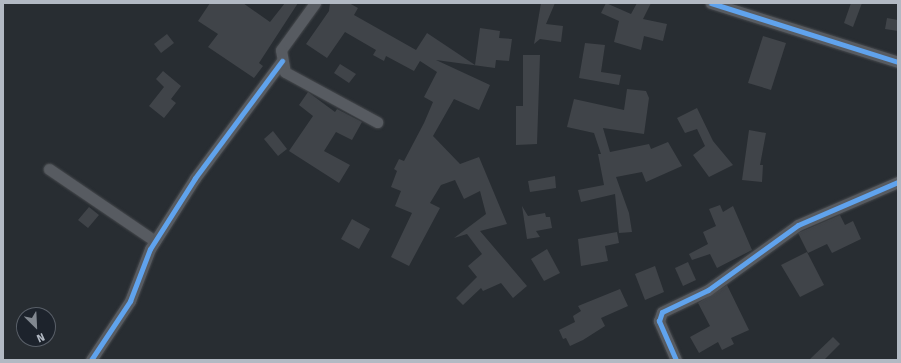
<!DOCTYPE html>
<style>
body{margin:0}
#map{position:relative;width:901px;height:363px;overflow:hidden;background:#282d32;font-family:"Fira Sans",sans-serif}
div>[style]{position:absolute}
.building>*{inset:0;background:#404449}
.roads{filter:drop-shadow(0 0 1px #46494d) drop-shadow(0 0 1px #46494d)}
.minor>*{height:11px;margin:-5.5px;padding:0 5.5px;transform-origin:5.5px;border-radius:5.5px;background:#575b61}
.cycleway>*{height:5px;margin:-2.5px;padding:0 2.5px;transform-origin:2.5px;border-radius:2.5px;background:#60a3ed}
span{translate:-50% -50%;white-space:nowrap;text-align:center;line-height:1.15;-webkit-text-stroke:3.5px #1d232c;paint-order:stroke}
.frame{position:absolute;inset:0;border:4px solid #b2b9c3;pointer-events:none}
.north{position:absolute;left:16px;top:307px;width:40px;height:40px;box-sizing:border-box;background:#1d232c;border:1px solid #595f68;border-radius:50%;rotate:156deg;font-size:11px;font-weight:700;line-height:16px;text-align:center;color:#b2b9c3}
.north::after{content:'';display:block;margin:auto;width:14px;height:18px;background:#828890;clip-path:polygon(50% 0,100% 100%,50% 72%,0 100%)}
</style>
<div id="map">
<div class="building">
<div style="clip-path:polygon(210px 3px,243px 3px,270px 22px,285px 3px,298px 3px,259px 63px,263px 66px,254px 78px,208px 47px,218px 34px,198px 21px)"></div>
<div style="clip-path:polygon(330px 3px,349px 3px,358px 8px,354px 15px,416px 50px,427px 33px,475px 65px,480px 28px,500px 31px,499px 38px,512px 39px,509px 61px,496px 60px,495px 68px,436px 60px,490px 85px,479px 110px,454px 99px,433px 136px,460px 164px,479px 157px,507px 224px,480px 231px,527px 286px,513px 298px,501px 283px,483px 291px,481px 288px,463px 305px,456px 298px,477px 277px,468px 266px,482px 254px,467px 234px,454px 238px,486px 214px,480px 191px,464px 199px,455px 180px,441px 185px,430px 203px,440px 208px,409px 266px,391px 257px,412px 213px,395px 206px,401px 191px,391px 187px,397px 171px,394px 169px,399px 159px,404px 161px,424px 123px,433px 102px,424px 97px,437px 72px,420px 61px,414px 71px,386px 56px,384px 61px,373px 55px,376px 50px,345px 32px,327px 58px,306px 44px,329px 11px)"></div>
<div style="clip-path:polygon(541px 3px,555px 3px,546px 24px,563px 26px,561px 42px,540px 39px,534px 44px)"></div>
<div style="clip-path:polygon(606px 3px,631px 14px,637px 3px,651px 3px,643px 19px,667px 24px,663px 41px,644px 36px,641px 50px,614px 42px,619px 21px,601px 13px)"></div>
<div style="clip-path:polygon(851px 3px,862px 3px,853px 27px,844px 23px)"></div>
<div style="clip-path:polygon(887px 18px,898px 20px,898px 31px,885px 29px)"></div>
<div style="clip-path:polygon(167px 34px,174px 43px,161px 53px,154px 44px)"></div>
<div style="clip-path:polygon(763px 36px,786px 43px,771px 90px,748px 83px)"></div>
<div style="clip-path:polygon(585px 43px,605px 45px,601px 72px,621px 75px,619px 85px,579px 78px)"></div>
<div style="clip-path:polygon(523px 55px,540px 55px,537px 144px,516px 145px,516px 106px,523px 106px)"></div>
<div style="clip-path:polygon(340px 64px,356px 74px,349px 83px,334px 73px)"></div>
<div style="clip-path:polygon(163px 71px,181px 86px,171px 99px,176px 103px,164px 118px,149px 106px,164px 87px,156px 79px)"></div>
<div style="clip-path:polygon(627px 89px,646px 91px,649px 98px,644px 134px,603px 128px,610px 152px,649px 144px,651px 149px,668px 142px,682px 166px,646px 182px,642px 172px,616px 177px,629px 213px,632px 232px,619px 233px,615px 194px,581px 202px,578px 190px,604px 185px,598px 154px,601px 154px,594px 133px,567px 127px,574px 99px,624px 110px)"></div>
<div style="clip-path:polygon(308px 92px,335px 112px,337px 109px,362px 122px,352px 140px,336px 132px,324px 151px,350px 165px,339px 183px,289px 151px,313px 116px,299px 105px)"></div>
<div style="clip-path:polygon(697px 108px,713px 141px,733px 165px,709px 177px,693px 155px,705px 146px,697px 129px,685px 133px,677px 118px)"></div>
<div style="clip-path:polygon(749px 130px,766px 133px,760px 165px,763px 165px,762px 182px,742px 180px)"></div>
<div style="clip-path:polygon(273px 131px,287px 149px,278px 156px,264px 139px)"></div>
<div style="clip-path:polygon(555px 176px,556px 188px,530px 192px,528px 181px)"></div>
<div style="clip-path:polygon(720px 205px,723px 212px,733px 206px,752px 250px,717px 268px,710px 254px,692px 260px,689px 254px,708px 244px,703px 232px,716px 226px,709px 209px)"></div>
<div style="clip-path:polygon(522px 206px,528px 216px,545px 213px,546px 217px,550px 217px,552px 228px,536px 231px,540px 237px,527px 239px)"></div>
<div style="clip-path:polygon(89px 207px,99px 215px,88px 228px,78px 220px)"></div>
<div style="clip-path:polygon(840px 215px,845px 225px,853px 221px,861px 239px,832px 253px,827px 244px,808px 253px,798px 233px)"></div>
<div style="clip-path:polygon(352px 219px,370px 229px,359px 249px,341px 239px)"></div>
<div style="clip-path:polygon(617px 232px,619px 243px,605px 246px,608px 261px,581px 266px,578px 239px)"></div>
<div style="clip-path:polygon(547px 249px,560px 273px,544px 281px,531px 259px)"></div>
<div style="clip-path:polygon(807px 252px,824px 285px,800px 297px,781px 265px)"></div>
<div style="clip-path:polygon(688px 262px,696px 280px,683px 286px,675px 268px)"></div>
<div style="clip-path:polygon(655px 266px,664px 292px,645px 300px,635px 274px)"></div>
<div style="clip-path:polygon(727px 285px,749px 330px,731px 338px,734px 344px,722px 350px,718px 342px,699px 353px,690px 337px,710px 326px,698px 303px)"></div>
<div style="clip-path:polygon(620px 289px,628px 306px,601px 318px,605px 326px,583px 340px,570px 346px,566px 338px,563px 339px,559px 330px,575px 322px,573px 316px,581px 311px,578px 306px)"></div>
<div style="clip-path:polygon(833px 337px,840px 344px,824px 360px,809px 360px)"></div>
</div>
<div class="roads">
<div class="minor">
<div style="left:315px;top:3px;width:58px;rotate:125.9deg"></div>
<div style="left:281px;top:50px;width:22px;rotate:80deg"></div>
<div style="left:285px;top:72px;width:105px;rotate:28.5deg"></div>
<div style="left:711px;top:3px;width:196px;rotate:17.5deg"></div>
<div style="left:49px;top:169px;width:128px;rotate:34.2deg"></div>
<div style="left:91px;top:360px;width:71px;rotate:-56.5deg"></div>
<div style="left:130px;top:301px;width:56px;rotate:-69deg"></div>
<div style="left:150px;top:249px;width:84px;rotate:-57.6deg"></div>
<div style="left:195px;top:178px;width:146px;rotate:-53.4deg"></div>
<div style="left:676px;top:360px;width:43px;rotate:-113.6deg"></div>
<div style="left:659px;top:321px;width:9px;rotate:-72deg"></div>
<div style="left:662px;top:312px;width:51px;rotate:-25.6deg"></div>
<div style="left:708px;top:290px;width:111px;rotate:-35.8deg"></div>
<div style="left:798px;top:225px;width:109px;rotate:-23.3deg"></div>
</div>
</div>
<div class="cycleway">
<div style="left:711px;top:3px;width:196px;rotate:17.5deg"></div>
<div style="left:91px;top:360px;width:71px;rotate:-56.5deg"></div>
<div style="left:130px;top:301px;width:56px;rotate:-69deg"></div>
<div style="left:150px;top:249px;width:84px;rotate:-57.6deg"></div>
<div style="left:195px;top:178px;width:146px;rotate:-53.4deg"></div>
<div style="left:676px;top:360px;width:43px;rotate:-113.6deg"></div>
<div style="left:659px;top:321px;width:9px;rotate:-72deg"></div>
<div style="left:662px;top:312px;width:51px;rotate:-25.6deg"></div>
<div style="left:708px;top:290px;width:111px;rotate:-35.8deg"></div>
<div style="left:798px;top:225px;width:109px;rotate:-23.3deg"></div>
</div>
<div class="frame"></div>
<div class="north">N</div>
</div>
